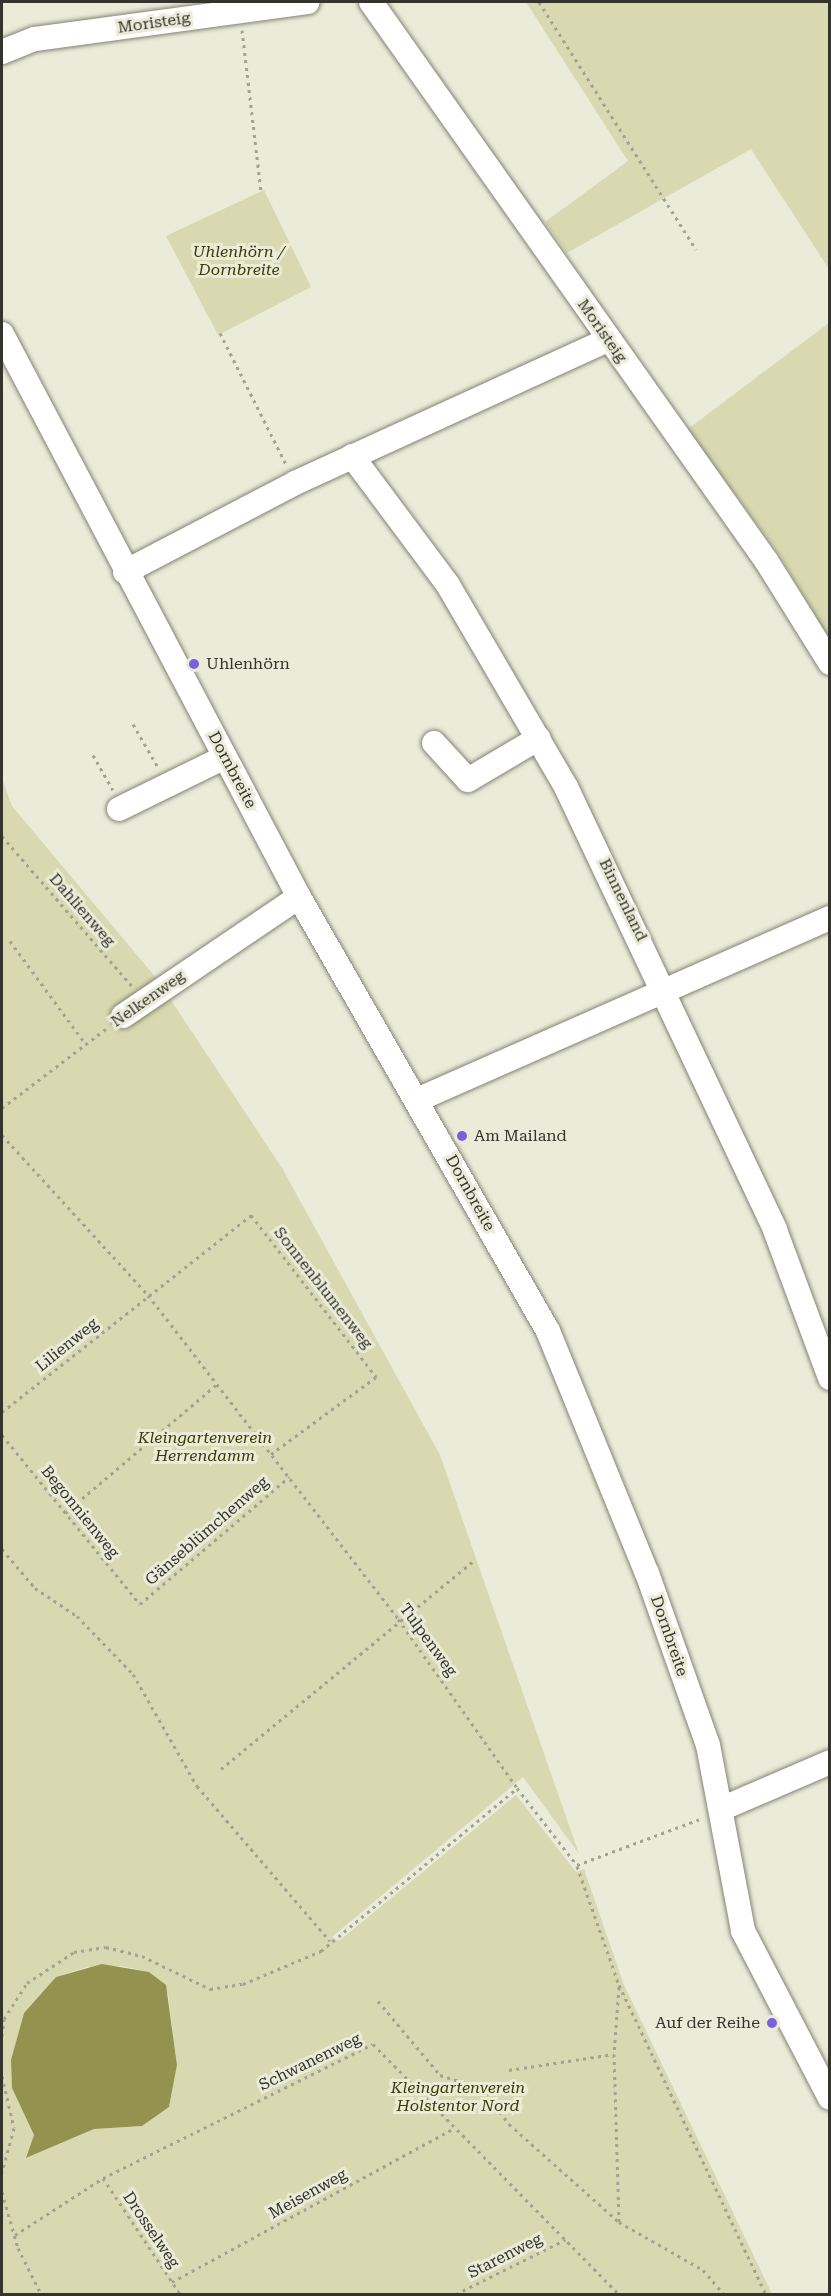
<!DOCTYPE html>
<meta charset="utf-8">
<style>
body{margin:0}
#map{position:relative;width:831px;height:2296px;overflow:hidden;background:#eaebd9;font-family:"Roboto Serif",serif}
div>[style]{position:absolute}
.green>*{inset:0;background:#d8d9b0}
.water>*{inset:0;background:#93934f}
.path>*{height:3px;margin-top:-1.5px;transform-origin:0;background:repeating-linear-gradient(90deg,#a2a295 0 3px,transparent 0 7.5px)}
.roads{filter:drop-shadow(0 0 2px #838474) drop-shadow(0 0 2px #838474)}
.minor>*{height:24px;margin:-12px;padding:0 12px;transform-origin:12px;border-radius:12px;background:#fff}
.dots>*{width:16px;height:16px;translate:-50% -50%;box-sizing:border-box;border:3px solid #eaebd9;border-radius:50%}
span{translate:-50% -50%;white-space:nowrap;text-align:center;line-height:1.15;-webkit-text-stroke:6px #eaebd9;paint-order:stroke}
.street-label{font-size:16px;color:#34342d}
.park-label{font-size:16px;color:#3b3a02;font-style:italic}
.poi-label{font-size:16px;color:#34342d}
.left{translate:0 -50%;text-align:left}
.right{translate:-100% -50%;text-align:right}
.frame{position:absolute;inset:0;border:3px solid #34342d;pointer-events:none}
</style>
<div id="map">
<div class="green">
<div style="clip-path:polygon(526px 2px,829px 2px,829px 269px,751px 149px,567px 253px,545px 222px,628px 161px)"></div>
<div style="clip-path:polygon(264px 190px,311px 287px,218px 335px,166px 236px)"></div>
<div style="clip-path:polygon(829px 323px,829px 639px,779px 554px,688px 429px)"></div>
<div style="clip-path:polygon(evenodd,2px 779px,12px 806px,157px 979px,282px 1168px,440px 1455px,579px 1854px,523px 1777px,332px 1937px,339px 1941px,516px 1795px,576px 1872px,584px 1869px,624px 1985px,772px 2294px,2px 2294px,2px 779px,121px 1966px,149px 1972px,168px 1994px,177px 2065px,169px 2107px,142px 2126px,94px 2129px,27px 2158px,34px 2135px,12px 2088px,11px 2061px,24px 2013px,56px 1977px,87px 1967px,121px 1966px)"></div>
</div>
<div class="water">
<div style="clip-path:polygon(102px 1964px,149px 1972px,166px 1985px,177px 2065px,169px 2107px,142px 2126px,94px 2129px,26px 2158px,34px 2135px,12px 2088px,11px 2060px,24px 2013px,56px 1977px)"></div>
</div>
<div class="path">
<div style="left:539px;top:2px;width:293px;rotate:57.6deg"></div>
<div style="left:242px;top:30px;width:163px;rotate:83.3deg"></div>
<div style="left:220px;top:333px;width:149px;rotate:63.3deg"></div>
<div style="left:133px;top:724px;width:52px;rotate:60deg"></div>
<div style="left:93px;top:755px;width:40px;rotate:60.3deg"></div>
<div style="left:2px;top:836px;width:198px;rotate:49.1deg"></div>
<div style="left:10px;top:941px;width:127px;rotate:53.7deg"></div>
<div style="left:2px;top:1108px;width:132px;rotate:-37.3deg"></div>
<div style="left:2px;top:1135px;width:217px;rotate:47.6deg"></div>
<div style="left:148px;top:1295px;width:409px;rotate:52.3deg"></div>
<div style="left:398px;top:1619px;width:207px;rotate:54.8deg"></div>
<div style="left:2px;top:1412px;width:318px;rotate:-38.3deg"></div>
<div style="left:251px;top:1215px;width:205px;rotate:52.3deg"></div>
<div style="left:376px;top:1377px;width:130px;rotate:143.7deg"></div>
<div style="left:2px;top:1435px;width:218px;rotate:50.8deg"></div>
<div style="left:140px;top:1604px;width:196px;rotate:-40.4deg"></div>
<div style="left:65px;top:1513px;width:199px;rotate:-40.3deg"></div>
<div style="left:2px;top:1549px;width:51px;rotate:49.8deg"></div>
<div style="left:35px;top:1588px;width:50px;rotate:33.7deg"></div>
<div style="left:77px;top:1616px;width:81px;rotate:46deg"></div>
<div style="left:133px;top:1674px;width:129px;rotate:60.3deg"></div>
<div style="left:197px;top:1786px;width:204px;rotate:49.4deg"></div>
<div style="left:221px;top:1769px;width:327px;rotate:-39.5deg"></div>
<div style="left:577px;top:1866px;width:126px;rotate:70.6deg"></div>
<div style="left:619px;top:1985px;width:342px;rotate:64.6deg"></div>
<div style="left:619px;top:1987px;width:67px;rotate:94.3deg"></div>
<div style="left:614px;top:2054px;width:168px;rotate:88.3deg"></div>
<div style="left:619px;top:2222px;width:97px;rotate:29.7deg"></div>
<div style="left:703px;top:2270px;width:32px;rotate:49deg"></div>
<div style="left:378px;top:2001px;width:97px;rotate:50deg"></div>
<div style="left:440px;top:2075px;width:43px;rotate:17.6deg"></div>
<div style="left:481px;top:2088px;width:46px;rotate:52.1deg"></div>
<div style="left:509px;top:2124px;width:147px;rotate:41.7deg"></div>
<div style="left:2px;top:2036px;width:17px;rotate:-83deg"></div>
<div style="left:4px;top:2019px;width:43px;rotate:-57.4deg"></div>
<div style="left:27px;top:1983px;width:56px;rotate:-33.4deg"></div>
<div style="left:74px;top:1952px;width:32px;rotate:-9deg"></div>
<div style="left:106px;top:1947px;width:37px;rotate:14deg"></div>
<div style="left:142px;top:1956px;width:76px;rotate:25.9deg"></div>
<div style="left:210px;top:1989px;width:33px;rotate:-9deg"></div>
<div style="left:243px;top:1984px;width:85px;rotate:-22.9deg"></div>
<div style="left:321px;top:1951px;width:255px;rotate:-39.7deg"></div>
<div style="left:517px;top:1788px;width:98px;rotate:52.1deg"></div>
<div style="left:577px;top:1865px;width:134px;rotate:-20.5deg"></div>
<div style="left:509px;top:2070px;width:106px;rotate:-8.7deg"></div>
<div style="left:2px;top:2076px;width:53px;rotate:77deg"></div>
<div style="left:14px;top:2128px;width:46px;rotate:105.3deg"></div>
<div style="left:103px;top:2178px;width:139px;rotate:56.4deg"></div>
<div style="left:2px;top:2192px;width:58px;rotate:74.1deg"></div>
<div style="left:18px;top:2248px;width:51px;rotate:63.4deg"></div>
<div style="left:15px;top:2235px;width:105px;rotate:-32.9deg"></div>
<div style="left:103px;top:2178px;width:301px;rotate:-26.4deg"></div>
<div style="left:373px;top:2044px;width:351px;rotate:45.5deg"></div>
<div style="left:172px;top:2282px;width:322px;rotate:-28.6deg"></div>
<div style="left:456px;top:2294px;width:122px;rotate:-26.4deg"></div>
</div>
<div class="roads">
<div class="minor">
<div style="left:371px;top:2px;width:686px;rotate:54.73deg"></div>
<div style="left:767px;top:562px;width:119px;rotate:58deg"></div>
<div style="left:2px;top:52px;width:35px;rotate:-22deg"></div>
<div style="left:35px;top:39px;width:275px;rotate:-7.7deg"></div>
<div style="left:2px;top:334px;width:637px;rotate:62.19deg"></div>
<div style="left:299px;top:897px;width:500px;rotate:60.16deg"></div>
<div style="left:548px;top:1331px;width:261px;rotate:67.8deg"></div>
<div style="left:647px;top:1573px;width:182px;rotate:70.5deg"></div>
<div style="left:708px;top:1745px;width:189px;rotate:79.3deg"></div>
<div style="left:743px;top:1931px;width:188px;rotate:62.5deg"></div>
<div style="left:352px;top:456px;width:161px;rotate:53.3deg"></div>
<div style="left:448px;top:585px;width:234px;rotate:59.7deg"></div>
<div style="left:566px;top:787px;width:490px;rotate:64.7deg"></div>
<div style="left:775px;top:1230px;width:158px;rotate:69.6deg"></div>
<div style="left:125px;top:572px;width:192px;rotate:-27.6deg"></div>
<div style="left:295px;top:483px;width:344px;rotate:-24.6deg"></div>
<div style="left:434px;top:743px;width:50px;rotate:47.4deg"></div>
<div style="left:468px;top:780px;width:82px;rotate:-30.6deg"></div>
<div style="left:119px;top:809px;width:118px;rotate:-26.1deg"></div>
<div style="left:123px;top:1016px;width:212px;rotate:-34.1deg"></div>
<div style="left:417px;top:1100px;width:451px;rotate:-23.8deg"></div>
<div style="left:721px;top:1809px;width:119px;rotate:-23.3deg"></div>
</div>
</div>
<div class="dots">
<div style="left:194px;top:664px;background:#7861db"></div>
<div style="left:462px;top:1136px;background:#7861db"></div>
<div style="left:772px;top:2023px;background:#7861db"></div>
</div>
<div class="street-label">
<span style="left:154px;top:23px;rotate:-8deg">Moristeig</span>
<span style="left:602px;top:331px;rotate:55deg">Moristeig</span>
<span style="left:232px;top:770px;rotate:62deg">Dornbreite</span>
<span style="left:623px;top:900px;rotate:64deg">Binnenland</span>
<span style="left:82px;top:910px;rotate:49deg">Dahlienweg</span>
<span style="left:148px;top:999px;rotate:-35deg">Nelkenweg</span>
<span style="left:470px;top:1193px;rotate:61deg">Dornbreite</span>
<span style="left:323px;top:1288px;rotate:52deg">Sonnenblumenweg</span>
<span style="left:67px;top:1345px;rotate:-39deg">Lilienweg</span>
<span style="left:80px;top:1512px;rotate:51deg">Begonnienweg</span>
<span style="left:207px;top:1531px;rotate:-41deg">Gänseblümchenweg</span>
<span style="left:669px;top:1636px;rotate:71deg">Dornbreite</span>
<span style="left:428px;top:1640px;rotate:54deg">Tulpenweg</span>
<span style="left:310px;top:2062px;rotate:-26deg">Schwanenweg</span>
<span style="left:308px;top:2194px;rotate:-29deg">Meisenweg</span>
<span style="left:151px;top:2230px;rotate:56deg">Drosselweg</span>
<span style="left:505px;top:2256px;rotate:-27deg">Starenweg</span>
</div>
<div class="park-label">
<span style="left:239px;top:261px">Uhlenhörn /<br>Dornbreite</span>
<span style="left:205px;top:1447px">Kleingartenverein<br>Herrendamm</span>
<span style="left:458px;top:2097px">Kleingartenverein<br>Holstentor Nord</span>
</div>
<div class="poi-label">
<span class="left" style="left:206px;top:664px">Uhlenhörn</span>
<span class="left" style="left:474px;top:1136px">Am Mailand</span>
<span class="right" style="left:760px;top:2023px">Auf der Reihe</span>
</div>
<div class="frame"></div>
</div>
